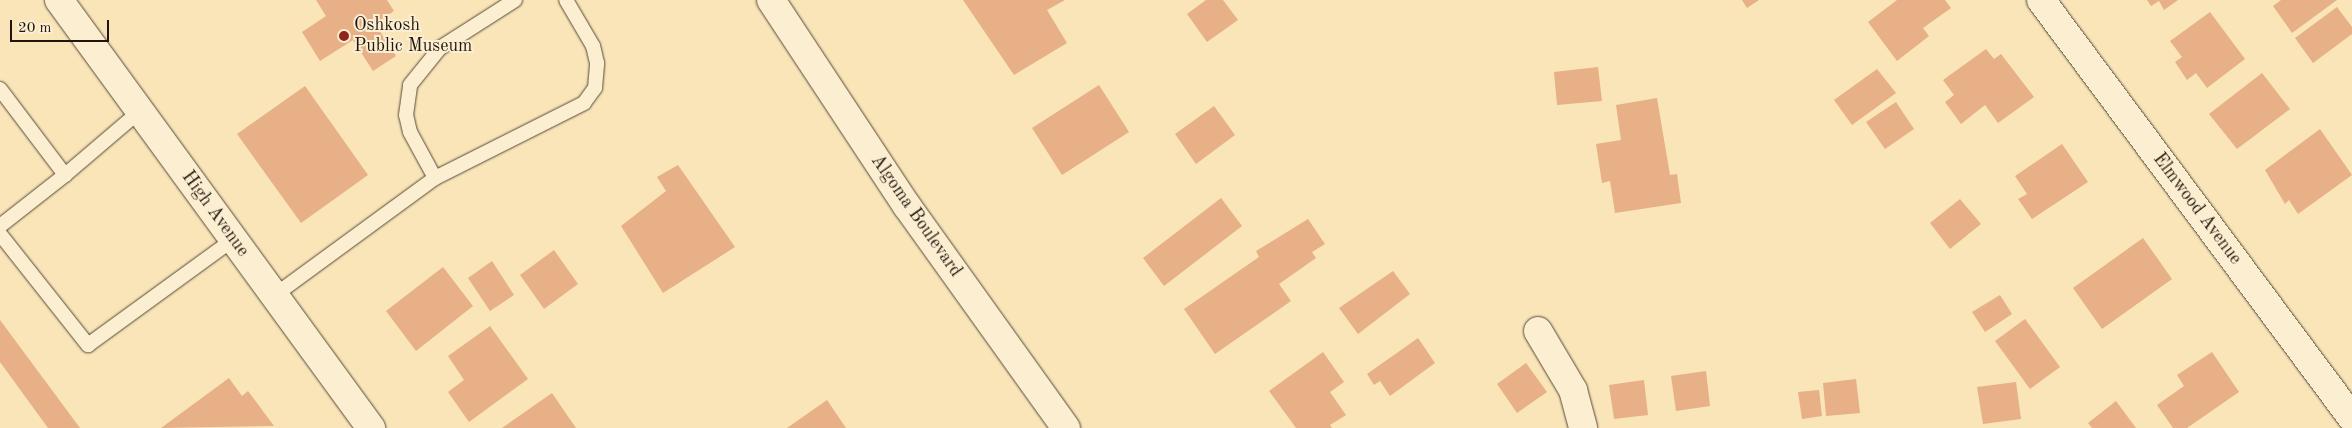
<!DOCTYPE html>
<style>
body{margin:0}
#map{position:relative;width:2352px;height:428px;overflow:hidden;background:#f9e5b8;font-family:"Old Standard TT",serif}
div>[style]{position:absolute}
.building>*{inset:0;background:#e7b086}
.roads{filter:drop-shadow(0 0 1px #564938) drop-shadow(0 0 1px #564938)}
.lane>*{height:14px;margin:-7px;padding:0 7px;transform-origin:7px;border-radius:7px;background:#fbeed1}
.street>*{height:28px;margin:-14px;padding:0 14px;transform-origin:14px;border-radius:14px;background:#fbeed1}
.secondary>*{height:28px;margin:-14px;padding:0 14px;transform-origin:14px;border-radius:14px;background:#fbeed1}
.dots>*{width:14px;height:14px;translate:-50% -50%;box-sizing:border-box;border:2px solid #fbeed1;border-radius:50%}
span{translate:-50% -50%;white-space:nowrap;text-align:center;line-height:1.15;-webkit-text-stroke:4px #fbeed1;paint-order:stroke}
.poi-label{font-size:18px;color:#20150d}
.left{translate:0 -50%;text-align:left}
.street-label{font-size:18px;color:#20150d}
.scale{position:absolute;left:10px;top:20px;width:99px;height:22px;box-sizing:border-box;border:2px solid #20150d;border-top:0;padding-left:6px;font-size:15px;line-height:18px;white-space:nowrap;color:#20150d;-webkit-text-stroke:4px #fbeed1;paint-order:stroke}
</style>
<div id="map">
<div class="building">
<div style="clip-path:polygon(316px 0,387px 0,394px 11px,375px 24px,396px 56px,373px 71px,353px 40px,320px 61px,302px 32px,326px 16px)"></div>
<div style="clip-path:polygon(963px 0,1065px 0,1047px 10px,1067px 43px,1014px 75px)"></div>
<div style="clip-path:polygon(1206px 0,1223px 0,1238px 20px,1207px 42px,1187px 14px)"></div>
<div style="clip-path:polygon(1742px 0,1759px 0,1747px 8px)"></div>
<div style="clip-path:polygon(1897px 0,1945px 0,1951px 8px,1923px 28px,1929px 36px,1897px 61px,1868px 22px)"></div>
<div style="clip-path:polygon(2147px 0,2178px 0,2164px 10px,2159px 1px,2151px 6px)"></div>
<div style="clip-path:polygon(2281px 0,2337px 0,2292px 33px,2273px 6px)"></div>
<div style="clip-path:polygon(2337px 7px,2352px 27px,2352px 34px,2313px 63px,2295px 38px)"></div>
<div style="clip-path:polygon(2210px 12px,2245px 59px,2207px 88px,2196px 73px,2187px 80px,2175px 62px,2182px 57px,2170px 41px)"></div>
<div style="clip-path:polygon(1986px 49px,1994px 59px,2001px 54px,2034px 97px,1998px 123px,1985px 105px,1961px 124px,1945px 102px,1954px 95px,1943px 80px)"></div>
<div style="clip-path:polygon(1598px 67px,1602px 101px,1557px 105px,1554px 72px)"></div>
<div style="clip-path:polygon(1877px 69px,1896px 93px,1852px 125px,1834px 100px)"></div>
<div style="clip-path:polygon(2262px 73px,2290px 109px,2237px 149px,2209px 114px)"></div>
<div style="clip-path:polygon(1099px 85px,1129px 132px,1062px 175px,1032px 128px)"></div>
<div style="clip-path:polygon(305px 86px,368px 175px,301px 223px,237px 134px)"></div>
<div style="clip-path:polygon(1657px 98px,1670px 175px,1677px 174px,1681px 203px,1615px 213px,1610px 181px,1602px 183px,1596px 144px,1621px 140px,1616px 105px)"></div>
<div style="clip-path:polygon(1896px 102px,1914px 129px,1885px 149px,1866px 122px)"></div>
<div style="clip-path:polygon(1214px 106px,1235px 135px,1196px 164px,1175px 134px)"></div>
<div style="clip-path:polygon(2320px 129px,2352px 175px,2298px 214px,2289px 200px,2285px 204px,2265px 170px)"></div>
<div style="clip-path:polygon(2062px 144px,2088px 182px,2032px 219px,2018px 199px,2027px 194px,2015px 176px)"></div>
<div style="clip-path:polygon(678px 165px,735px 247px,663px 293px,621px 226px,666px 191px,657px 177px)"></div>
<div style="clip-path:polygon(1221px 198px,1242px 226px,1164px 286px,1143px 258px)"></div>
<div style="clip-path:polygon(1960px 199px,1981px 224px,1950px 249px,1930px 223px)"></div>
<div style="clip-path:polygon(1308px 219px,1325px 244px,1312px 252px,1316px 258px,1279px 284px,1291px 301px,1215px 354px,1184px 309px,1259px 257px,1256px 251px)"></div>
<div style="clip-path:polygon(2143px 238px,2172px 279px,2102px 329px,2073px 288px)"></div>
<div style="clip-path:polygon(554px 250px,578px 284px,544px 309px,520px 275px)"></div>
<div style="clip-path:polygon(492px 261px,514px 295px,490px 311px,468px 278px)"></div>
<div style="clip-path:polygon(443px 267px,473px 306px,416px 351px,386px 311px)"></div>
<div style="clip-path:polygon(1393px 271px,1410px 294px,1358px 334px,1339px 308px)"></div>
<div style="clip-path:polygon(2000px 295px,2012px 314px,1985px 332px,1972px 312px)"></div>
<div style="clip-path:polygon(2025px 319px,2060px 367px,2030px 389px,1995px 341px)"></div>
<div style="clip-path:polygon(0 320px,80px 428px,48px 428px,0 362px)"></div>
<div style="clip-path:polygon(490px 326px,528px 379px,469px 422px,448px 392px,464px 380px,448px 356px)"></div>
<div style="clip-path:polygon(1418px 338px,1435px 363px,1390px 396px,1380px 381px,1374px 385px,1367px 374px)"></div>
<div style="clip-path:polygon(1323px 352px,1344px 382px,1330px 392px,1346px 415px,1330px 425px,1332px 428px,1296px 428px,1269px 391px)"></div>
<div style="clip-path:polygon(2212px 352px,2239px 392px,2187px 428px,2173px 428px,2157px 405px,2184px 386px,2177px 375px)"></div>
<div style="clip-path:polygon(1526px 363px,1547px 392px,1517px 413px,1497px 384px)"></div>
<div style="clip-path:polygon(1706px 371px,1710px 406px,1676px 411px,1671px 376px)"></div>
<div style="clip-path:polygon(229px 378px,242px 396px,248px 391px,274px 426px,161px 428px)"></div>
<div style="clip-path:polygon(1856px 379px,1860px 413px,1826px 416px,1823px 383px)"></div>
<div style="clip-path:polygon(1644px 380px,1648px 415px,1614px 419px,1609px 385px)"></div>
<div style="clip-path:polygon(2016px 382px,2021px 419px,1983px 424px,1977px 387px)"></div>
<div style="clip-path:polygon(1819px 390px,1822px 416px,1802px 419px,1798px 392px)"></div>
<div style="clip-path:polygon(552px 393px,576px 428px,502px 428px)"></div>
<div style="clip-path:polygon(827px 400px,846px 428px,787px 428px)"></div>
<div style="clip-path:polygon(2116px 401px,2136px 428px,2092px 428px,2088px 423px)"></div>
</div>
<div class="roads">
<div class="lane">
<div style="left:0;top:89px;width:108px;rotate:52.9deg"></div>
<div style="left:65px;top:175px;width:83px;rotate:141.9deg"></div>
<div style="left:65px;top:175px;width:99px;rotate:-40.5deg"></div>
<div style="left:435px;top:178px;width:52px;rotate:-118.5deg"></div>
<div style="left:410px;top:132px;width:17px;rotate:-103deg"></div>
<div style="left:406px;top:115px;width:30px;rotate:-82deg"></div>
<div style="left:410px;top:85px;width:48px;rotate:-51deg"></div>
<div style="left:440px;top:48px;width:89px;rotate:-32.6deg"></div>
<div style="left:0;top:234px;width:142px;rotate:51.6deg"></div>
<div style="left:88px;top:345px;width:180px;rotate:-36deg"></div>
<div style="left:275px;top:295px;width:198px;rotate:-36.2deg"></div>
<div style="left:435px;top:178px;width:167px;rotate:-26.7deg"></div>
<div style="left:584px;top:103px;width:19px;rotate:-54deg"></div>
<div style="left:595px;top:88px;width:25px;rotate:-85deg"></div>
<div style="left:597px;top:63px;width:17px;rotate:-103deg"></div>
<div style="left:593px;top:46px;width:53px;rotate:-120.4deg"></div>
</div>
<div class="street">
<div style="left:2041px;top:0;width:521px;rotate:53.35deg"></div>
<div style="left:1538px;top:331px;width:69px;rotate:59.3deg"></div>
<div style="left:1573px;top:390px;width:39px;rotate:75deg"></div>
</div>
<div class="secondary">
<div style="left:59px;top:0;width:530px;rotate:53.91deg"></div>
<div style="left:771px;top:0;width:247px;rotate:56.6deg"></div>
<div style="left:907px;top:206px;width:273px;rotate:54.4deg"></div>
</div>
</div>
<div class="dots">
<div style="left:344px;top:36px;background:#8f2418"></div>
</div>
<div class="poi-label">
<span class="left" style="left:354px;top:36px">Oshkosh<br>Public Museum</span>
</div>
<div class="street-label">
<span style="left:2197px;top:209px;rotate:53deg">Elmwood Avenue</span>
<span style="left:215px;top:214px;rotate:54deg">High Avenue</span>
<span style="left:916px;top:216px;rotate:55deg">Algoma Boulevard</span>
</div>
<div class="scale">20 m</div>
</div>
